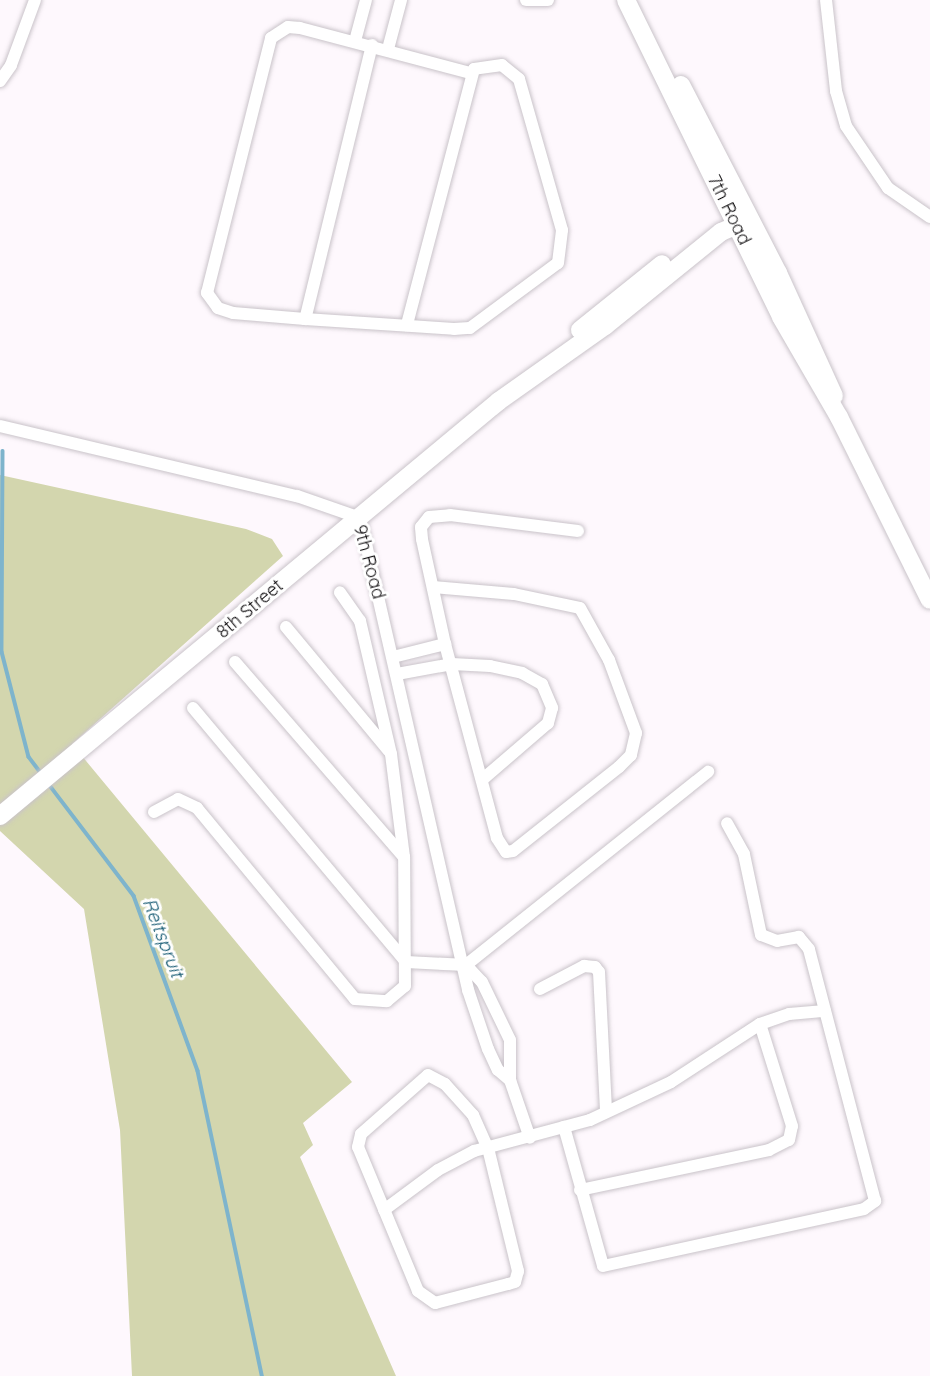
<!DOCTYPE html>
<style>
body{margin:0}
#map{position:relative;width:930px;height:1376px;overflow:hidden;background:#fef8fd;font-family:Quicksand,sans-serif}
div>[style]{position:absolute}
.green>*{inset:0;background:#d3d6ae}
.stream>*{height:3.5px;margin:-1.75px;padding:0 1.75px;transform-origin:1.75px;border-radius:1.75px;background:#7eb4cc}
.roads{filter:drop-shadow(0 0 2px #c9c3c9) drop-shadow(0 0 2px #c9c3c9)}
.street>*{height:12px;margin:-6px;padding:0 6px;transform-origin:6px;border-radius:6px;background:#fff}
.secondary>*{height:18px;margin:-9px;padding:0 9px;transform-origin:9px;border-radius:9px;background:#fff}
span{translate:-50% -50%;white-space:nowrap;text-align:center;line-height:1.15;-webkit-text-stroke:6px #fff;paint-order:stroke}
.street-label{font-size:18px;color:#0f0d0f}
.water-label{font-size:19px;color:#135871;font-style:italic}
</style>
<div id="map">
<div class="green">
<div style="clip-path:polygon(0 475px,246px 529px,272px 539px,283px 556px,72px 744px,352px 1082px,303px 1123px,313px 1145px,300px 1157px,396px 1376px,132px 1376px,120px 1130px,84px 909px,0 831px)"></div>
</div>
<div class="stream">
<div style="left:3px;top:451px;width:201px;rotate:90.3deg"></div>
<div style="left:2px;top:652px;width:108px;rotate:75.6deg"></div>
<div style="left:29px;top:757px;width:21px;rotate:53deg"></div>
<div style="left:48px;top:783px;width:142px;rotate:52.7deg"></div>
<div style="left:134px;top:896px;width:186px;rotate:69.9deg"></div>
<div style="left:198px;top:1071px;width:312px;rotate:78.1deg"></div>
</div>
<div class="roads">
<div class="street">
<div style="left:526px;top:0;width:22px"></div>
<div style="left:826px;top:0;width:92px;rotate:83.7deg"></div>
<div style="left:836px;top:91px;width:36px;rotate:74deg"></div>
<div style="left:846px;top:126px;width:75px;rotate:55.9deg"></div>
<div style="left:888px;top:188px;width:51px;rotate:34.6deg"></div>
<div style="left:355px;top:41px;width:42px;rotate:-75deg"></div>
<div style="left:372px;top:45px;width:282px;rotate:103.7deg"></div>
<div style="left:305px;top:319px;width:149px;rotate:3.8deg"></div>
<div style="left:454px;top:329px;width:16px;rotate:-4deg"></div>
<div style="left:470px;top:328px;width:109px;rotate:-36.5deg"></div>
<div style="left:558px;top:263px;width:33px;rotate:-83deg"></div>
<div style="left:562px;top:230px;width:157px;rotate:-105.9deg"></div>
<div style="left:519px;top:79px;width:22px;rotate:-141deg"></div>
<div style="left:502px;top:65px;width:28px;rotate:172deg"></div>
<div style="left:474px;top:69px;width:265px;rotate:104.7deg"></div>
<div style="left:388px;top:49px;width:51px;rotate:-75.1deg"></div>
<div style="left:0;top:81px;width:19px;rotate:-55deg"></div>
<div style="left:11px;top:65px;width:69px;rotate:-69.7deg"></div>
<div style="left:305px;top:319px;width:72px;rotate:-175.2deg"></div>
<div style="left:233px;top:313px;width:16px;rotate:-162deg"></div>
<div style="left:218px;top:308px;width:19px;rotate:-126deg"></div>
<div style="left:207px;top:293px;width:263px;rotate:-75.9deg"></div>
<div style="left:271px;top:38px;width:20px;rotate:-33deg"></div>
<div style="left:288px;top:27px;width:12px;rotate:5deg"></div>
<div style="left:300px;top:28px;width:176px;rotate:14.8deg"></div>
<div style="left:0;top:426px;width:305px;rotate:13.3deg"></div>
<div style="left:297px;top:496px;width:67px;rotate:19.2deg"></div>
<div style="left:360px;top:518px;width:484px;rotate:77.1deg"></div>
<div style="left:468px;top:990px;width:62px;rotate:71.3deg"></div>
<div style="left:488px;top:1049px;width:23px;rotate:65deg"></div>
<div style="left:498px;top:1070px;width:16px;rotate:40deg"></div>
<div style="left:510px;top:1080px;width:61px;rotate:71deg"></div>
<div style="left:433px;top:587px;width:81px;rotate:4.9deg"></div>
<div style="left:514px;top:594px;width:67px;rotate:12deg"></div>
<div style="left:580px;top:608px;width:60px;rotate:60.9deg"></div>
<div style="left:609px;top:660px;width:78px;rotate:69.7deg"></div>
<div style="left:636px;top:733px;width:23px;rotate:103deg"></div>
<div style="left:631px;top:755px;width:17px;rotate:135deg"></div>
<div style="left:619px;top:767px;width:135px;rotate:141.6deg"></div>
<div style="left:513px;top:851px;width:7px;rotate:172deg"></div>
<div style="left:506px;top:852px;width:17px;rotate:-123deg"></div>
<div style="left:497px;top:838px;width:201px;rotate:-105deg"></div>
<div style="left:445px;top:644px;width:107px;rotate:-102.4deg"></div>
<div style="left:422px;top:539px;width:12px;rotate:-95deg"></div>
<div style="left:421px;top:527px;width:13px;rotate:-51deg"></div>
<div style="left:429px;top:517px;width:21px;rotate:-5deg"></div>
<div style="left:450px;top:515px;width:129px;rotate:7.1deg"></div>
<div style="left:286px;top:627px;width:161px;rotate:50.3deg"></div>
<div style="left:393px;top:657px;width:54px;rotate:-14deg"></div>
<div style="left:235px;top:662px;width:258px;rotate:49.1deg"></div>
<div style="left:397px;top:674px;width:56px;rotate:-10.3deg"></div>
<div style="left:452px;top:664px;width:38px;rotate:3deg"></div>
<div style="left:490px;top:666px;width:33px;rotate:12deg"></div>
<div style="left:522px;top:673px;width:23px;rotate:29deg"></div>
<div style="left:542px;top:684px;width:26px;rotate:67deg"></div>
<div style="left:552px;top:708px;width:16px;rotate:105deg"></div>
<div style="left:548px;top:723px;width:86px;rotate:139.3deg"></div>
<div style="left:193px;top:708px;width:331px;rotate:50deg"></div>
<div style="left:406px;top:962px;width:60px;rotate:2.9deg"></div>
<div style="left:466px;top:965px;width:23px;rotate:47deg"></div>
<div style="left:482px;top:982px;width:64px;rotate:64.2deg"></div>
<div style="left:510px;top:1040px;width:40px;rotate:90deg"></div>
<div style="left:154px;top:812px;width:27px;rotate:-28deg"></div>
<div style="left:178px;top:799px;width:21px;rotate:25deg"></div>
<div style="left:197px;top:808px;width:248px;rotate:50.4deg"></div>
<div style="left:355px;top:999px;width:32px;rotate:4deg"></div>
<div style="left:387px;top:1001px;width:23px;rotate:-40deg"></div>
<div style="left:405px;top:986px;width:129px;rotate:-90.4deg"></div>
<div style="left:404px;top:857px;width:104px;rotate:-97.2deg"></div>
<div style="left:391px;top:754px;width:137px;rotate:-103.1deg"></div>
<div style="left:360px;top:621px;width:35px;rotate:-125deg"></div>
<div style="left:466px;top:965px;width:310px;rotate:-38.6deg"></div>
<div style="left:540px;top:989px;width:50px;rotate:-27.6deg"></div>
<div style="left:584px;top:966px;width:11px;rotate:5deg"></div>
<div style="left:595px;top:967px;width:6px;rotate:51deg"></div>
<div style="left:599px;top:972px;width:140px;rotate:87.1deg"></div>
<div style="left:428px;top:1075px;width:19px;rotate:28deg"></div>
<div style="left:445px;top:1084px;width:42px;rotate:47.9deg"></div>
<div style="left:473px;top:1115px;width:36px;rotate:66deg"></div>
<div style="left:488px;top:1148px;width:127px;rotate:76.3deg"></div>
<div style="left:518px;top:1271px;width:11px;rotate:105deg"></div>
<div style="left:515px;top:1282px;width:7px;rotate:164deg"></div>
<div style="left:508px;top:1284px;width:75px;rotate:165.4deg"></div>
<div style="left:435px;top:1303px;width:21px;rotate:-145deg"></div>
<div style="left:418px;top:1291px;width:156px;rotate:-112.6deg"></div>
<div style="left:358px;top:1147px;width:13px;rotate:-77deg"></div>
<div style="left:361px;top:1134px;width:89px;rotate:-41.4deg"></div>
<div style="left:564px;top:1127px;width:144px;rotate:74.3deg"></div>
<div style="left:603px;top:1266px;width:267px;rotate:-12.3deg"></div>
<div style="left:864px;top:1209px;width:14px;rotate:-36deg"></div>
<div style="left:875px;top:1201px;width:260px;rotate:-104.7deg"></div>
<div style="left:809px;top:949px;width:16px;rotate:-130deg"></div>
<div style="left:799px;top:937px;width:22px;rotate:170deg"></div>
<div style="left:777px;top:941px;width:17px;rotate:-159deg"></div>
<div style="left:761px;top:935px;width:83px;rotate:-101.9deg"></div>
<div style="left:744px;top:854px;width:35px;rotate:-119deg"></div>
<div style="left:580px;top:1190px;width:193px;rotate:-11.9deg"></div>
<div style="left:769px;top:1150px;width:22px;rotate:-27deg"></div>
<div style="left:789px;top:1140px;width:14px;rotate:-78deg"></div>
<div style="left:792px;top:1126px;width:107px;rotate:-107.4deg"></div>
<div style="left:384px;top:1210px;width:67px;rotate:-36.5deg"></div>
<div style="left:438px;top:1170px;width:41px;rotate:-27.8deg"></div>
<div style="left:474px;top:1151px;width:120px;rotate:-15deg"></div>
<div style="left:590px;top:1120px;width:89px;rotate:-25.1deg"></div>
<div style="left:671px;top:1082px;width:106px;rotate:-33.1deg"></div>
<div style="left:760px;top:1024px;width:31px;rotate:-19deg"></div>
<div style="left:789px;top:1014px;width:36px;rotate:-5deg"></div>
</div>
<div class="secondary">
<div style="left:626px;top:0;width:353px;rotate:63.9deg"></div>
<div style="left:781px;top:317px;width:116px;rotate:59.9deg"></div>
<div style="left:839px;top:417px;width:204px;rotate:63.6deg"></div>
<div style="left:681px;top:85px;width:212px;rotate:62.7deg"></div>
<div style="left:778px;top:273px;width:135px;rotate:65.5deg"></div>
<div style="left:580px;top:330px;width:105px;rotate:-38.8deg"></div>
<div style="left:0;top:816px;width:649px;rotate:-39.75deg"></div>
<div style="left:499px;top:401px;width:130px;rotate:-35.3deg"></div>
<div style="left:605px;top:326px;width:149px;rotate:-39deg"></div>
<div style="left:721px;top:232px;width:30px;rotate:-23deg"></div>
</div>
</div>
<div class="street-label">
<span style="left:729px;top:210px;rotate:64deg">7th Road</span>
<span style="left:369px;top:562px;rotate:75deg">9th Road</span>
<span style="left:250px;top:609px;rotate:-40deg">8th Street</span>
</div>
<div class="water-label">
<span style="left:163px;top:938px;rotate:69deg">Reitspruit</span>
</div>
</div>
